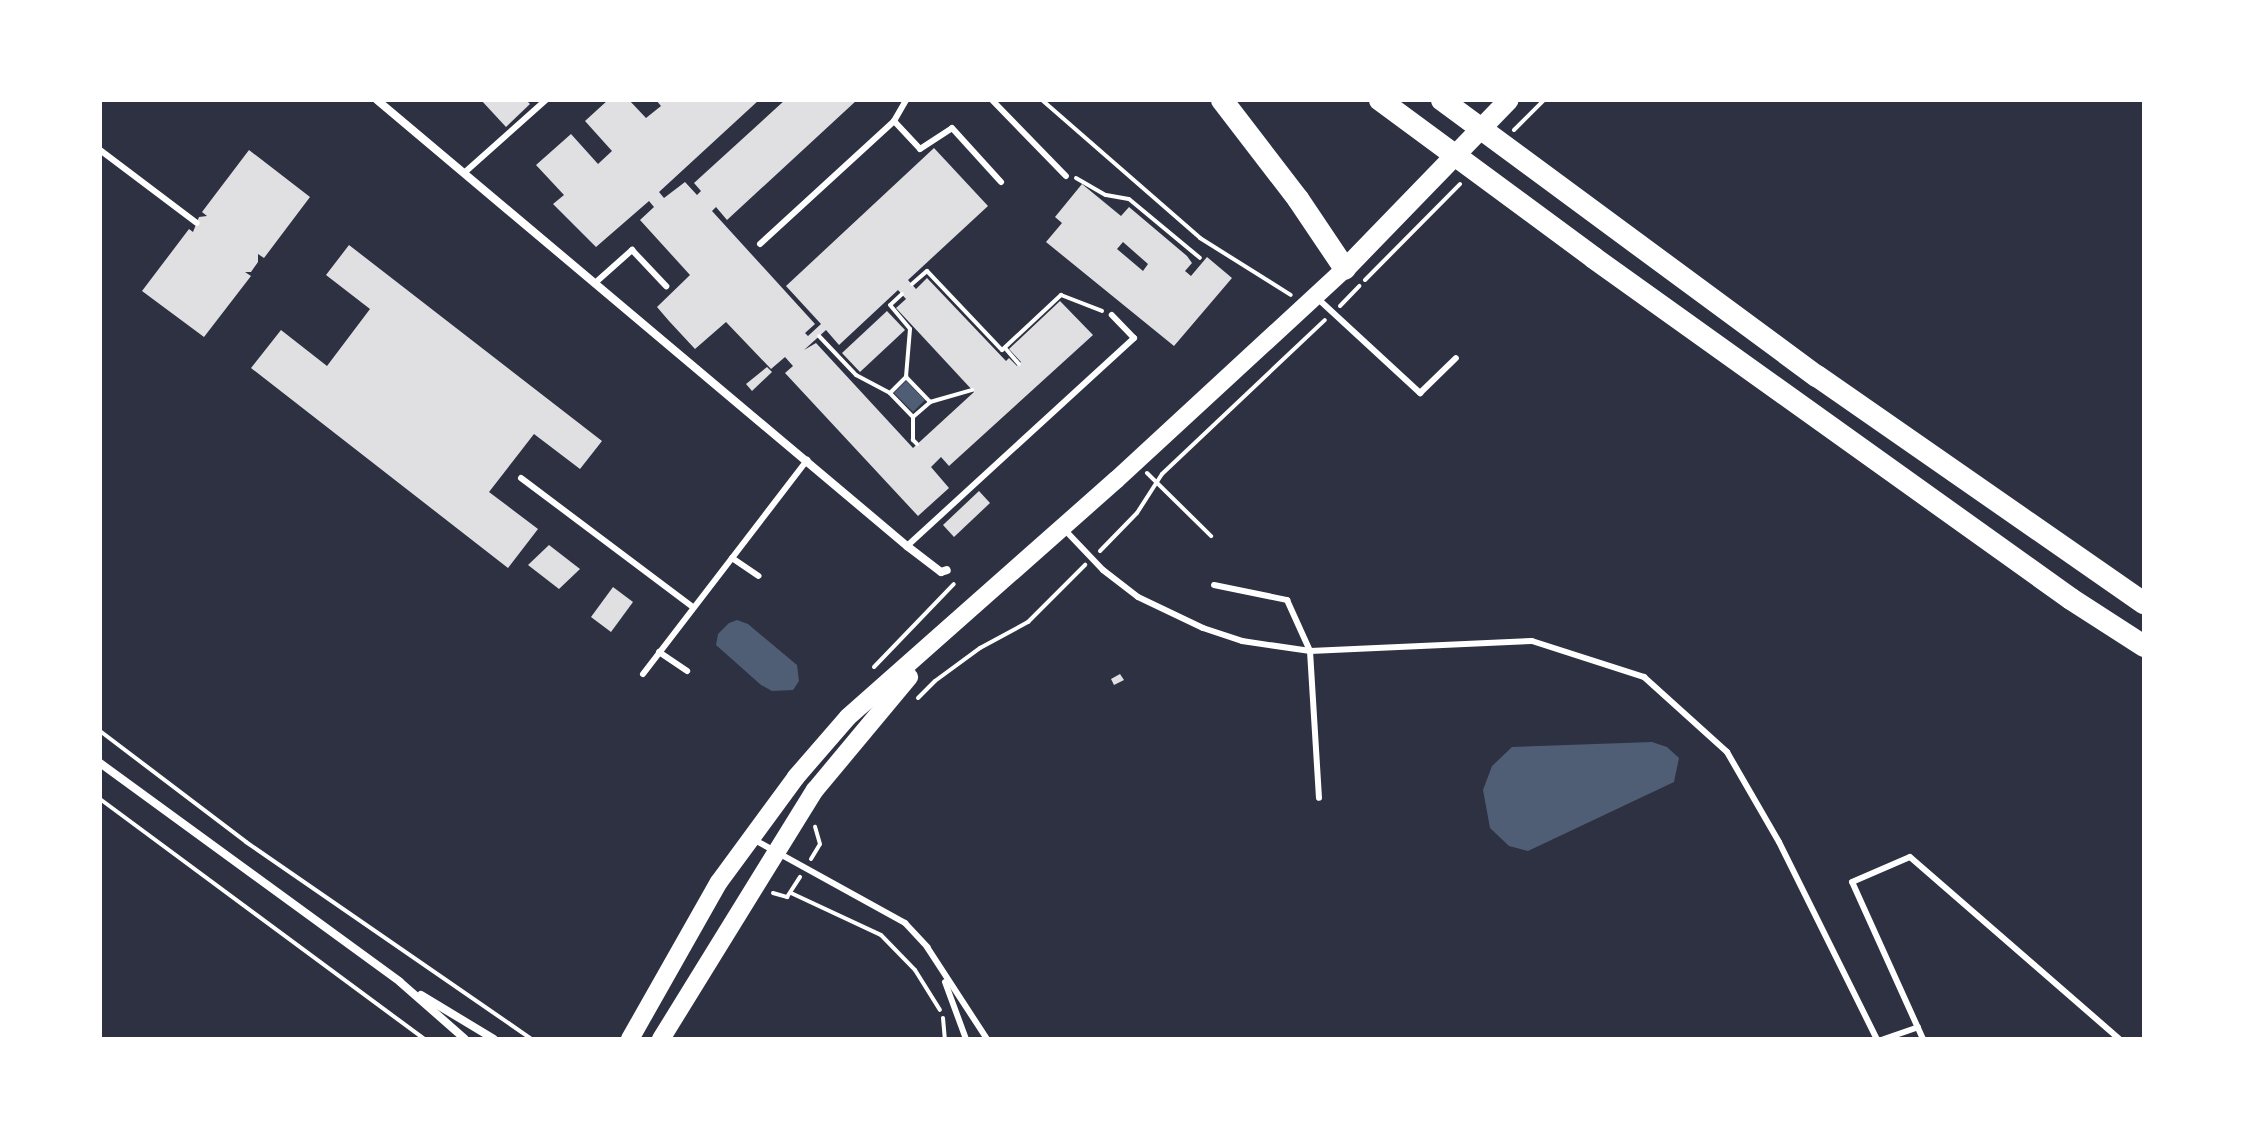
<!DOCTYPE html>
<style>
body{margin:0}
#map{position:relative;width:2244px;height:1139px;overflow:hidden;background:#2d3142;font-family:Commissioner,sans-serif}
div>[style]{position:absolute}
.water>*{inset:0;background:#4f5d75}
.building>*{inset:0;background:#e0e0e3}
.path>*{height:4px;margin:-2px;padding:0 2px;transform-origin:2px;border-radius:2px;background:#fff}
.service>*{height:6px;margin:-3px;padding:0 3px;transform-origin:3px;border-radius:3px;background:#fff}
.minor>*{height:8px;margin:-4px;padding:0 4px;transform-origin:4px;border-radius:4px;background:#fff}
.primary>*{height:18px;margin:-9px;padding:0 9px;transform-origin:9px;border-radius:9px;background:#fff}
.trunk>*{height:20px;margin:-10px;padding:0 10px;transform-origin:10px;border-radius:10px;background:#fff}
.motorway>*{height:22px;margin:-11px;padding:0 11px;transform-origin:11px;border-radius:11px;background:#fff}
span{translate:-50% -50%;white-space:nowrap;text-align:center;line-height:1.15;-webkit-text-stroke:6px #fff;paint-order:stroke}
.frame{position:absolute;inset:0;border:102px solid #fff;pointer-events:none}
</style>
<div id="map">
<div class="water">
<div style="clip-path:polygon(906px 381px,925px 400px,913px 412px,894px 393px)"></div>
<div style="clip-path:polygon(737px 620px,748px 624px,797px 665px,799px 681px,793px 690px,772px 691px,761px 685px,716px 645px,718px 634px,729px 623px)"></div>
<div style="clip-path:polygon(1652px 742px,1667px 747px,1679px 758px,1674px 782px,1528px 851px,1509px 846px,1490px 828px,1483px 790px,1492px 766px,1512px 747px)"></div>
</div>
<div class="building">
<div style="clip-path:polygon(481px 100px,526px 100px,530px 104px,506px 127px)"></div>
<div style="clip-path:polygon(evenodd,608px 100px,629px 100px,646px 118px,661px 106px,656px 100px,759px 100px,659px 192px,664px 198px,685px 182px,697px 195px,701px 191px,694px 183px,785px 100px,857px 100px,727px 220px,716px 207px,712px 211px,815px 324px,805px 333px,808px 336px,821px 324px,786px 286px,934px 148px,988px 206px,908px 280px,916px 289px,927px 278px,1006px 361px,1009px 358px,1017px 366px,1021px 362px,1009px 349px,1060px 301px,1093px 335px,949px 466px,941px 457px,931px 467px,949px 488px,918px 516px,785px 373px,793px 366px,785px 357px,771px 369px,726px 322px,695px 349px,669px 321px,657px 307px,690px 275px,640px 220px,654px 207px,649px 201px,596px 247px,553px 204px,564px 195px,536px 165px,571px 134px,598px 164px,612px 151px,585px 121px,608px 100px,898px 290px,906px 299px,896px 308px,974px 392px,913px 448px,816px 343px,804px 350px,826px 330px,839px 345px,898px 290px)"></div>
<div style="clip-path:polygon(249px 150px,310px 197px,264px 258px,258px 254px,258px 262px,251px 272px,245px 272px,251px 276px,204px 337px,142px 291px,189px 229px,193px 232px,199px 217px,207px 216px,202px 212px)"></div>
<div style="clip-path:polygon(evenodd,1082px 184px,1121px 216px,1129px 207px,1187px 256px,1192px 263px,1185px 271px,1191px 276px,1207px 257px,1232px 278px,1174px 346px,1046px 242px,1062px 223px,1055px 217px,1082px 184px,1123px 242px,1148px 264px,1143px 271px,1117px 249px,1123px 242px)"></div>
<div style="clip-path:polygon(349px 245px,602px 441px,580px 469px,534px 434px,489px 492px,538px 529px,508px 568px,251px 368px,281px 330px,327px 366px,370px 309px,326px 275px)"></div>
<div style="clip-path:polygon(887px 311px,905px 330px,860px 372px,842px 353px)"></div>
<div style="clip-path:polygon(767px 367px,772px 372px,752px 391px,746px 384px)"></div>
<div style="clip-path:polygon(979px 491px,990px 503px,954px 537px,943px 525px)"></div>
<div style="clip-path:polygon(549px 545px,580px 569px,559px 589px,528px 565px)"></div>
<div style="clip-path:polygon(613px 587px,633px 602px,611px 632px,591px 617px)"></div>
<div style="clip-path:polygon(1120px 674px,1124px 680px,1114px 685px,1111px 679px)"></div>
</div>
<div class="path">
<div style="left:1042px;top:100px;width:210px;rotate:41.1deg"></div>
<div style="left:1200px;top:238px;width:107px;rotate:32.1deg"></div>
<div style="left:1514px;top:130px;width:42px;rotate:-45deg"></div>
<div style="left:1076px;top:178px;width:34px;rotate:30deg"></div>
<div style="left:1106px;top:195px;width:23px;rotate:10deg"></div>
<div style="left:1129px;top:199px;width:92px;rotate:39.7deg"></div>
<div style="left:1365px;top:280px;width:135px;rotate:-45.3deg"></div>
<div style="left:912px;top:284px;width:20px;rotate:-41deg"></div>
<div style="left:927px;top:271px;width:109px;rotate:46.5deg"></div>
<div style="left:1002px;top:350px;width:81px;rotate:-43deg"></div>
<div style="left:1061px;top:295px;width:44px;rotate:21.3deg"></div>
<div style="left:902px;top:294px;width:16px;rotate:137deg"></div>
<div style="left:890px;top:305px;width:31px;rotate:50deg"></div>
<div style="left:910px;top:329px;width:48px;rotate:94.8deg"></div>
<div style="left:1340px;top:306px;width:28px;rotate:-46deg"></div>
<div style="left:819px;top:336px;width:54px;rotate:46.5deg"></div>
<div style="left:856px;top:375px;width:38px;rotate:28deg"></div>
<div style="left:1005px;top:348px;width:21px;rotate:49deg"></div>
<div style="left:913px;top:417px;width:33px;rotate:-134deg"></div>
<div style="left:890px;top:393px;width:23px;rotate:-45deg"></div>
<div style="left:906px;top:377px;width:35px;rotate:46deg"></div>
<div style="left:917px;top:444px;width:6px;rotate:-135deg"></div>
<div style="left:913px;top:440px;width:23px;rotate:-90deg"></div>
<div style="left:913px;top:417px;width:23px;rotate:-41deg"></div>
<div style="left:930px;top:402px;width:44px;rotate:-15.9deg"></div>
<div style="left:1147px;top:473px;width:90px;rotate:44.5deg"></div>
<div style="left:1100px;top:551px;width:53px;rotate:-45.8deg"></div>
<div style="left:1137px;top:513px;width:46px;rotate:-57.3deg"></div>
<div style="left:1162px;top:474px;width:224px;rotate:-43.4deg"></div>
<div style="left:874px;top:667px;width:115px;rotate:-46.1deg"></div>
<div style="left:918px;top:698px;width:24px;rotate:-45deg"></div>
<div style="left:935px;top:681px;width:56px;rotate:-36.3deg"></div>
<div style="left:980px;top:648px;width:55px;rotate:-28.4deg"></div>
<div style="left:1028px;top:622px;width:81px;rotate:-45deg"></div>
<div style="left:100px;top:731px;width:183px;rotate:37.2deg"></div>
<div style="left:246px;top:842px;width:347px;rotate:34.6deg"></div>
<div style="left:100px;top:799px;width:403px;rotate:36.5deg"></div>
<div style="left:811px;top:859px;width:17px;rotate:-59deg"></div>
<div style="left:820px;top:844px;width:18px;rotate:-106deg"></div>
<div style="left:773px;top:893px;width:15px;rotate:16deg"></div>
<div style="left:787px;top:897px;width:24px;rotate:-57deg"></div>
<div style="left:791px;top:893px;width:99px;rotate:25deg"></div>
<div style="left:881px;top:935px;width:49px;rotate:45.8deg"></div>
<div style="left:915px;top:970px;width:47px;rotate:58deg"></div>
<div style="left:943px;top:1018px;width:21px;rotate:85deg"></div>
</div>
<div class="service">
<div style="left:992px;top:100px;width:106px;rotate:45.8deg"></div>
<div style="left:894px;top:121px;width:38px;rotate:47deg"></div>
<div style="left:920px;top:149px;width:38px;rotate:-33deg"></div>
<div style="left:952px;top:128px;width:73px;rotate:47.8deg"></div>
<div style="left:100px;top:150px;width:121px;rotate:37deg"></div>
<div style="left:464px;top:173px;width:110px;rotate:-41.7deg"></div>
<div style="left:760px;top:244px;width:182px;rotate:-42.5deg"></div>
<div style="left:894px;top:121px;width:24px;rotate:-60deg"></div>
<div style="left:595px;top:283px;width:50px;rotate:-41.7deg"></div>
<div style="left:632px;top:250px;width:50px;rotate:46.6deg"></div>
<div style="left:1316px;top:297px;width:142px;rotate:42.7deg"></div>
<div style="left:1420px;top:393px;width:50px;rotate:-44.2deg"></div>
<div style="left:521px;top:478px;width:215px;rotate:36.9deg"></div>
<div style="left:1063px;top:528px;width:58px;rotate:46.4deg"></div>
<div style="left:1103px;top:570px;width:44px;rotate:37.6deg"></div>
<div style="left:1138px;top:597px;width:72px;rotate:25.5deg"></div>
<div style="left:1203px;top:628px;width:41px;rotate:18.4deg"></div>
<div style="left:1242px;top:641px;width:69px;rotate:8.4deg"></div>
<div style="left:1310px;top:651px;width:222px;rotate:-2.6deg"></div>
<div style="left:1532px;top:641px;width:118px;rotate:17.8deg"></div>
<div style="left:1644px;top:677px;width:112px;rotate:42.1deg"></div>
<div style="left:1727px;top:752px;width:104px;rotate:60deg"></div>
<div style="left:1779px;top:842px;width:220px;rotate:63.6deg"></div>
<div style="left:907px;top:546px;width:308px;rotate:-42.5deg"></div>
<div style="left:1134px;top:338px;width:32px;rotate:-134deg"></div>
<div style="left:732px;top:558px;width:32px;rotate:34deg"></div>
<div style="left:1214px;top:585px;width:75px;rotate:11.6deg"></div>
<div style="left:1287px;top:600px;width:56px;rotate:65.7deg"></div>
<div style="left:1310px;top:651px;width:147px;rotate:86.5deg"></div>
<div style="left:659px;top:652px;width:34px;rotate:34deg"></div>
<div style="left:643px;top:674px;width:270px;rotate:-52.5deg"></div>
<div style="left:753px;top:839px;width:174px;rotate:28.9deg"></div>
<div style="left:905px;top:923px;width:33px;rotate:47deg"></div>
<div style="left:927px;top:947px;width:110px;rotate:56.9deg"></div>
<div style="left:945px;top:982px;width:61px;rotate:69.8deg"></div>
<div style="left:1884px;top:1039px;width:36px;rotate:-19deg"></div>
<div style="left:1923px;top:1039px;width:172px;rotate:-114.3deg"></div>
<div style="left:1852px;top:882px;width:63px;rotate:-23.3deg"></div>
<div style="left:1910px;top:857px;width:277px;rotate:41deg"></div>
</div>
<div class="minor">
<div style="left:377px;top:100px;width:693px;rotate:40.08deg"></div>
<div style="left:907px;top:546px;width:43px;rotate:37.4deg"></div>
<div style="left:941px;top:572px;width:6px;rotate:-18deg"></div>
<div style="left:100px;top:763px;width:371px;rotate:36.1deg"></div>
<div style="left:400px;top:982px;width:86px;rotate:41.2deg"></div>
<div style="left:421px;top:995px;width:85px;rotate:31.1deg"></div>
</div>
<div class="primary">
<div style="left:630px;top:1039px;width:180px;rotate:-60.5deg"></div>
<div style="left:719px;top:882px;width:130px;rotate:-53.7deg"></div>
<div style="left:796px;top:777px;width:79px;rotate:-49.1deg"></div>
<div style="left:848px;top:717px;width:358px;rotate:-41.5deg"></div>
<div style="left:1116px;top:480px;width:311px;rotate:-42.7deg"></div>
<div style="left:661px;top:1039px;width:293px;rotate:-58.3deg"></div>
<div style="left:815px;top:790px;width:147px;rotate:-50.2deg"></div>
</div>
<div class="trunk">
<div style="left:1345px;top:269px;width:235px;rotate:-45.9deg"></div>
</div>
<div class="motorway">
<div style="left:1222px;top:100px;width:125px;rotate:52.5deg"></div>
<div style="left:1298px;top:199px;width:84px;rotate:56.1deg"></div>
<div style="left:1380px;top:100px;width:266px;rotate:36.4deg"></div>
<div style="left:1594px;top:258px;width:586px;rotate:35.56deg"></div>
<div style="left:2071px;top:599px;width:87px;rotate:32.8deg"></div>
<div style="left:1442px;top:100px;width:466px;rotate:36.4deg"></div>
<div style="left:1817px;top:376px;width:398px;rotate:34.8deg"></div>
</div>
<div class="frame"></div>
</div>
